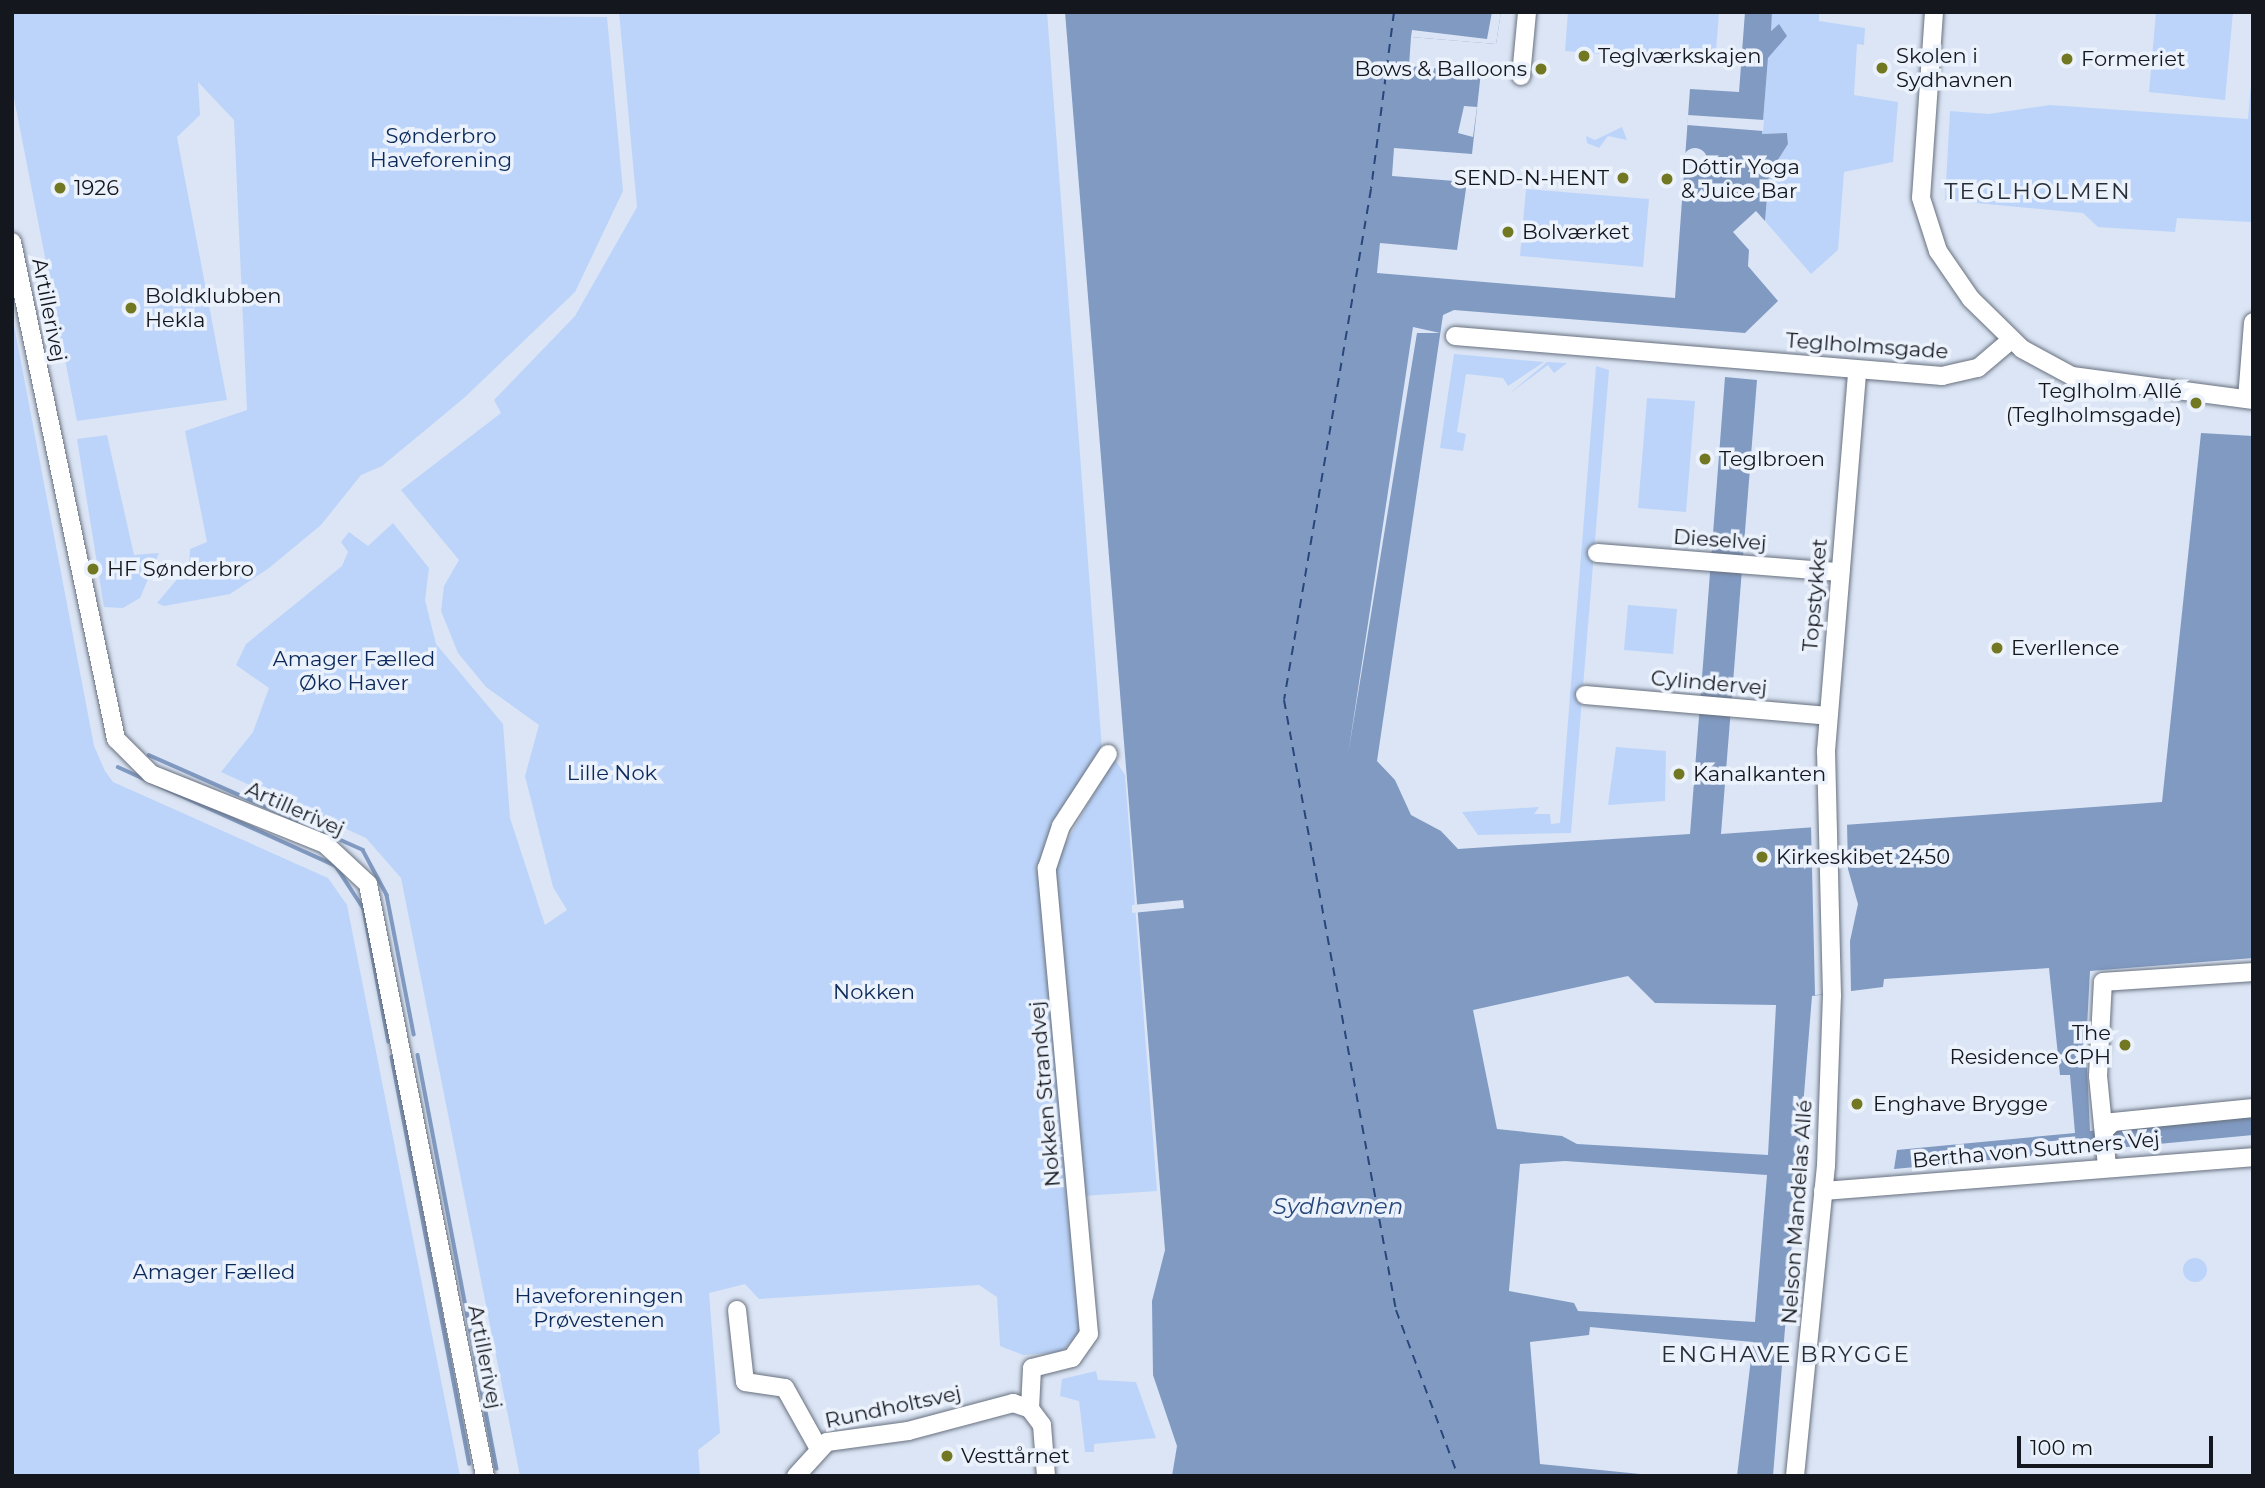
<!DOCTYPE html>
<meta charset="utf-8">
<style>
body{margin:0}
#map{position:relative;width:2265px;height:1488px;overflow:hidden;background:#dbe5f5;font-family:Montserrat,sans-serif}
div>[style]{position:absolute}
.green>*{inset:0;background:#bcd4fa}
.round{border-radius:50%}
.water>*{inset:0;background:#819ac2}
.pier>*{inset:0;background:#dbe5f5}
.stream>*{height:3.5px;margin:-1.75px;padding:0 1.75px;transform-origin:1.75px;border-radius:1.75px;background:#819ac2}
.ferry>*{height:2px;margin-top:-1px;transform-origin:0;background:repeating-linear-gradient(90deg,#27477b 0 9px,transparent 0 16px)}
.roads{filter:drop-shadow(0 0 2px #68717f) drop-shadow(0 0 2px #68717f)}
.minor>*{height:18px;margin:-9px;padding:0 9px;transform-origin:9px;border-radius:9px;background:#fff}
.dots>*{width:19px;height:19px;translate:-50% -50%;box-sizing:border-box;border:4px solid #ecf2fc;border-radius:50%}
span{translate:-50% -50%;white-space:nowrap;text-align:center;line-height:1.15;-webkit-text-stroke:7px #ecf2fc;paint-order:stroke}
.poi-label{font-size:21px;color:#14171d}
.left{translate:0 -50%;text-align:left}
.right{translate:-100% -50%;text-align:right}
.park-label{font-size:21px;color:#0b2a5b}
.street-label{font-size:21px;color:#14171d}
.neighbourhood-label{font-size:23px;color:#262e3a;letter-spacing:2px}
.water-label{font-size:23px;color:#27477b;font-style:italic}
.frame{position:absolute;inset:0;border:14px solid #14171d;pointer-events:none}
.scale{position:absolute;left:2017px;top:1436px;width:196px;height:32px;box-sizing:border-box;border:4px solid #14171d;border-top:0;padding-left:9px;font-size:21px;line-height:24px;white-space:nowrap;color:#14171d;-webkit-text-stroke:5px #ecf2fc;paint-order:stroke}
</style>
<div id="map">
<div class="green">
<div style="clip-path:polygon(12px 12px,607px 17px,623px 191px,575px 292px,464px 398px,382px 466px,361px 475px,321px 525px,269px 568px,230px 594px,164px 606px,157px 603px,189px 565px,190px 549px,207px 542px,185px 431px,247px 410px,234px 120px,198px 82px,200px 115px,177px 137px,227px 400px,77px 421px,12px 88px)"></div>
<div style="clip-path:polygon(619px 12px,1047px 12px,1102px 749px,1045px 842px,1041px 883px,1080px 1333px,1061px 1352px,1023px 1355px,1000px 1346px,997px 1297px,979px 1285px,759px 1299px,745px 1284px,709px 1293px,720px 1433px,698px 1450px,700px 1476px,520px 1476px,401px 878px,366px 838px,221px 772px,253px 732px,269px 688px,236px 665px,246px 644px,342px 566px,348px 552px,341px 542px,349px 532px,368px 546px,393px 523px,429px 568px,425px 600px,436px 644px,503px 724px,510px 818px,545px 925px,567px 910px,553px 887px,525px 776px,539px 725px,486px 687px,458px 653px,441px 611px,444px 586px,459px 560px,401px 490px,501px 413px,494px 400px,575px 316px,637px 207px)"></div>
<div style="clip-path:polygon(1568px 12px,1719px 12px,1715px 63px,1565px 51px)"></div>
<div style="clip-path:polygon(1772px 12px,1819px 12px,1819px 21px,1865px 28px,1864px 45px,1857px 44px,1854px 95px,1898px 102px,1893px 162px,1844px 172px,1838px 250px,1811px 274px,1765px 221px,1769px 174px,1788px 144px,1787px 133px,1762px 134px,1768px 58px,1779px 25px,1770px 31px)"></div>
<div style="clip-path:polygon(2156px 12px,2233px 12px,2225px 100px,2149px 92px)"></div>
<div style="clip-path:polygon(2253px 61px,2251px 222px,2177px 218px,2175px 232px,2098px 227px,2083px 213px,1945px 200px,1950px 111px,1989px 114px,2050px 105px,2248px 119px)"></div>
<div style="clip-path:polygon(1622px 127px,1627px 140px,1608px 136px,1599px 148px,1587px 143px,1586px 136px,1595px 140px)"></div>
<div style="clip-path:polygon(1526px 189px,1649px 199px,1643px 267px,1520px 256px)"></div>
<div style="clip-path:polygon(12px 315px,94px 746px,105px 771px,113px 782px,328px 878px,347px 905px,460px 1476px,12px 1476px)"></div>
<div style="clip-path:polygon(1454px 354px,1544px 362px,1508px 386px,1503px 378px,1466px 374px,1457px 432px,1466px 434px,1463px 451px,1440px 448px)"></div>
<div style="clip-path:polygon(1547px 362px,1567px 363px,1554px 373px,1548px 365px,1509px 394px)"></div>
<div style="clip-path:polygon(1596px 366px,1609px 370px,1571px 833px,1478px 835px,1462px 812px,1539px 807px,1534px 814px,1550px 814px,1551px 824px,1560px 823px)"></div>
<div style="clip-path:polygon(1647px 398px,1695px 401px,1686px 512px,1638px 508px)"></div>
<div style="clip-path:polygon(107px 435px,134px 555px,159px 553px,140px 598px,123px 608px,104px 607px,77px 439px)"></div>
<div style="clip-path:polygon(1628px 605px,1677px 609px,1673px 654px,1624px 650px)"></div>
<div style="clip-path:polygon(1616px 747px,1666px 751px,1665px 801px,1608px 805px)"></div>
<div style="clip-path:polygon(1114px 758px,1125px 775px,1157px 1191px,1082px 1196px,1053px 866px)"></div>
<div class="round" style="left:2183px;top:1258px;width:24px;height:24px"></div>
<div style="clip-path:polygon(1096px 1371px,1098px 1380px,1136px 1382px,1156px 1438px,1094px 1444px,1094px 1452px,1085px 1452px,1079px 1401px,1060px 1396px,1062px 1379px)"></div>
</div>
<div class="water">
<div style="clip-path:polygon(evenodd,1065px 12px,1501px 12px,1496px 44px,1411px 37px,1409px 66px,1481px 72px,1472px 154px,1394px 148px,1392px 176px,1467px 182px,1457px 250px,1380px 243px,1377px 273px,1675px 298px,1690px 89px,1739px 92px,1745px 12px,1772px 12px,1771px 31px,1779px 24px,1787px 36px,1768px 58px,1762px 134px,1787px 133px,1788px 144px,1769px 174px,1765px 221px,1756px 211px,1733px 232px,1749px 250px,1748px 266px,1778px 301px,1745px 333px,1454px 310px,1443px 315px,1377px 761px,1395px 780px,1411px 815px,1441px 831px,1458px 849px,1690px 834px,1725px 377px,1757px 380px,1721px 834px,2162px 802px,2201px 433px,2253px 436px,2253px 958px,2090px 971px,2086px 1046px,2090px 1131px,2253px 1116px,2253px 1135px,1894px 1169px,1897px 1150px,2075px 1133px,2070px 1075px,2060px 1075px,2049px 968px,1884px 979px,1883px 987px,1812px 996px,1773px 1476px,1737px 1476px,1753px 1342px,1590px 1327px,1589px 1335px,1530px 1342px,1540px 1464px,1660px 1476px,1172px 1476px,1177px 1446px,1153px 1375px,1152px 1301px,1165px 1250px,1065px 12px,1628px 976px,1655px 1003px,1776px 1005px,1768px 1155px,1577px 1144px,1562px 1136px,1497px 1129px,1473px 1010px,1628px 976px,1065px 12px,1565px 1161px,1767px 1175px,1755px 1322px,1578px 1311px,1574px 1303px,1509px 1291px,1520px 1164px,1565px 1161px)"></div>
</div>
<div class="pier">
<div style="clip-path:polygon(1492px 12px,1501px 12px,1496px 44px,1411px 37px,1412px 30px,1487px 39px)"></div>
<div style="clip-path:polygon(1464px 106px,1477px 107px,1473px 137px,1458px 133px)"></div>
<div style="clip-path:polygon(1688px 115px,1764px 120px,1763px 131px,1687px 125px)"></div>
<div class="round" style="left:1683px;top:148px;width:24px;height:24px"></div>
<div style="clip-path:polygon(1413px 327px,1440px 333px,1417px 333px,1348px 755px)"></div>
<div style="clip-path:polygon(1847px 823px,1848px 869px,1858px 904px,1850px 941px,1851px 992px,1815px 995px,1811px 826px)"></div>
<div style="clip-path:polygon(1183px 900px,1184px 908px,1132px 913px,1132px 905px)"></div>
</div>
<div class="stream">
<div style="left:149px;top:755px;width:234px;rotate:23.9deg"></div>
<div style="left:363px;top:850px;width:51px;rotate:61.9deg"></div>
<div style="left:387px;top:895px;width:142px;rotate:79deg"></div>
<div style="left:118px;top:767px;width:239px;rotate:24.4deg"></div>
<div style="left:336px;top:866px;width:51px;rotate:56.9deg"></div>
<div style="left:364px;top:909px;width:135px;rotate:79.4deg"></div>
<div style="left:418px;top:1055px;width:421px;rotate:79.2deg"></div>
<div style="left:392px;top:1057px;width:414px;rotate:79.2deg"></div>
</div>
<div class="ferry">
<div style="left:1394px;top:12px;width:178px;rotate:97.4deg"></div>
<div style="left:1371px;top:189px;width:518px;rotate:99.66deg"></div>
<div style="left:1284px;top:700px;width:620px;rotate:79.6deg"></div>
<div style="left:1396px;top:1310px;width:177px;rotate:69.5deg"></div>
</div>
<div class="roads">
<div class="minor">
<div style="left:1934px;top:12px;width:186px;rotate:94deg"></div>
<div style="left:1921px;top:198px;width:56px;rotate:72.2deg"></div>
<div style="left:1938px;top:251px;width:58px;rotate:55.5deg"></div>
<div style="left:1971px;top:299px;width:71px;rotate:44.4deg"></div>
<div style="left:2022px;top:349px;width:57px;rotate:28.4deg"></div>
<div style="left:2072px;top:376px;width:183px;rotate:7.6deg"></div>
<div style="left:1521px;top:76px;width:64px;rotate:-84.6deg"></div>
<div style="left:12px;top:242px;width:508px;rotate:78.18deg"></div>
<div style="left:116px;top:739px;width:49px;rotate:45deg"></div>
<div style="left:151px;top:774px;width:188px;rotate:21.9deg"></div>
<div style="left:325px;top:844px;width:59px;rotate:42.9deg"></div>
<div style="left:368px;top:884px;width:603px;rotate:78.82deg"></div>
<div style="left:1455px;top:336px;width:489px;rotate:4.7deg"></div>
<div style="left:1942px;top:376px;width:37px;rotate:-13deg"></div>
<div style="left:1978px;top:368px;width:43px;rotate:-40.3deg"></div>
<div style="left:2247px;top:399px;width:77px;rotate:-85.5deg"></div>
<div style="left:1597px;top:553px;width:244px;rotate:4.5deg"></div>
<div style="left:1585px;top:695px;width:244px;rotate:4.9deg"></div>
<div style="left:2105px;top:1130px;width:11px;rotate:-45deg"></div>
<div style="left:2113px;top:1122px;width:141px;rotate:-5.7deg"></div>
<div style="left:2107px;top:1166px;width:90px;rotate:-95.7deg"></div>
<div style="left:2098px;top:1076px;width:94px;rotate:-87deg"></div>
<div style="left:2103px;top:982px;width:150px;rotate:-3.8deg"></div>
<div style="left:1823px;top:1191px;width:431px;rotate:-4.5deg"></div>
<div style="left:737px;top:1310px;width:72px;rotate:83.7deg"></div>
<div style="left:745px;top:1382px;width:40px;rotate:8.5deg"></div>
<div style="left:785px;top:1388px;width:68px;rotate:60.8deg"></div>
<div style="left:1030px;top:1409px;width:41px;rotate:-87.2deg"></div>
<div style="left:1032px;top:1368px;width:41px;rotate:-14deg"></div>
<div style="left:1072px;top:1358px;width:29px;rotate:-55deg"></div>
<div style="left:1089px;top:1334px;width:468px;rotate:-95.2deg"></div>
<div style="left:1047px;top:868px;width:44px;rotate:-71.6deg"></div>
<div style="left:1061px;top:826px;width:86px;rotate:-56.9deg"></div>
<div style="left:796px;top:1476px;width:46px;rotate:-47.6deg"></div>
<div style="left:827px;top:1442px;width:82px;rotate:-7.7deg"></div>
<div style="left:908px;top:1431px;width:109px;rotate:-14.9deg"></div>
<div style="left:1013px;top:1403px;width:18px;rotate:19deg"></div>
<div style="left:1030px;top:1409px;width:20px;rotate:53deg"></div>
<div style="left:1042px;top:1425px;width:51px;rotate:85.5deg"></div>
<div style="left:1795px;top:1476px;width:312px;rotate:-84.3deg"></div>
<div style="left:1826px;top:1166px;width:170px;rotate:-88deg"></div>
<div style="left:1832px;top:996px;width:245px;rotate:-91.4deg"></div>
<div style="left:1826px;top:751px;width:382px;rotate:-85.3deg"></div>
</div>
</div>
<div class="dots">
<div style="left:1584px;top:56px;background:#727822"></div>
<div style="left:2067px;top:59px;background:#727822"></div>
<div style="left:1882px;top:68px;background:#727822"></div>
<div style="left:1541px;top:69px;background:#727822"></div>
<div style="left:1623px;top:178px;background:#727822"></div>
<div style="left:1667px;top:179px;background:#727822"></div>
<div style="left:60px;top:188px;background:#727822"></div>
<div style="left:1508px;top:232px;background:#727822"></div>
<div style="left:131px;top:308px;background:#727822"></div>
<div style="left:2196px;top:403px;background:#727822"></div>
<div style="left:1705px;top:459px;background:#727822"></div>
<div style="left:93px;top:569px;background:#727822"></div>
<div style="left:1997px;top:648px;background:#727822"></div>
<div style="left:1679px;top:774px;background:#727822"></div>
<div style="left:1762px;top:857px;background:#727822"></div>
<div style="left:2125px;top:1045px;background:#727822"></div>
<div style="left:1857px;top:1104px;background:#727822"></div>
<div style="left:947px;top:1456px;background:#727822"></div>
</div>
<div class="poi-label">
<span class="left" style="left:1598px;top:56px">Teglværkskajen</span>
<span class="left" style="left:1896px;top:68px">Skolen i<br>Sydhavnen</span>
<span class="left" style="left:2081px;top:59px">Formeriet</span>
<span class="right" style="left:1527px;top:69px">Bows &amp; Balloons</span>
<span class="left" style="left:1681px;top:179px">Dóttir Yoga<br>&amp; Juice Bar</span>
<span class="right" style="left:1609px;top:178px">SEND-N-HENT</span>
<span class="left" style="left:74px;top:188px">1926</span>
<span class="left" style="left:1522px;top:232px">Bolværket</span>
<span class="left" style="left:145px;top:308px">Boldklubben<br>Hekla</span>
<span class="right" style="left:2182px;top:403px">Teglholm Allé<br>(Teglholmsgade)</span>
<span class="left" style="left:1719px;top:459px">Teglbroen</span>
<span class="left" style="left:107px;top:569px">HF Sønderbro</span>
<span class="left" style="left:2011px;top:648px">Everllence</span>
<span class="left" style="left:1693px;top:774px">Kanalkanten</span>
<span class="left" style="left:1776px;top:857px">Kirkeskibet 2450</span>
<span class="right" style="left:2111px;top:1045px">The<br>Residence CPH</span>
<span class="left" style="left:1873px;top:1104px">Enghave Brygge</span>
<span class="left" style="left:961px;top:1456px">Vesttårnet</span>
</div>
<div class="park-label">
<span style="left:441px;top:148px">Sønderbro<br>Haveforening</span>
<span style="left:354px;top:671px">Amager Fælled<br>Øko Haver</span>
<span style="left:612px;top:773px">Lille Nok</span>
<span style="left:874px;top:992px">Nokken</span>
<span style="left:214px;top:1272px">Amager Fælled</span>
<span style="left:599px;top:1308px">Haveforeningen<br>Prøvestenen</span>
</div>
<div class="street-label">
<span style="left:49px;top:310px;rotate:79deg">Artillerivej</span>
<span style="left:1867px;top:346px;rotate:4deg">Teglholmsgade</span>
<span style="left:1720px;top:540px;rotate:4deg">Dieselvej</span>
<span style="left:1815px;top:595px;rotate:-85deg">Topstykket</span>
<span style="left:1709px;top:683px;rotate:5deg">Cylindervej</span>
<span style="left:295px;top:809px;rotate:24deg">Artillerivej</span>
<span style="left:1045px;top:1094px;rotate:-95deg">Nokken Strandvej</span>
<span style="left:2036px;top:1150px;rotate:-5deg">Bertha von Suttners Vej</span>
<span style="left:1797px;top:1212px;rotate:-86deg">Nelson Mandelas Allé</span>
<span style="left:485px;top:1357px;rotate:79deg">Artillerivej</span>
<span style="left:893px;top:1407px;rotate:-12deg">Rundholtsvej</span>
</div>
<div class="neighbourhood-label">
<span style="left:2038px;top:191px">TEGLHOLMEN</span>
<span style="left:1786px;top:1354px">ENGHAVE BRYGGE</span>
</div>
<div class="water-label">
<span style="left:1338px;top:1206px">Sydhavnen</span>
</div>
<div class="frame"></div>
<div class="scale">100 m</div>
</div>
